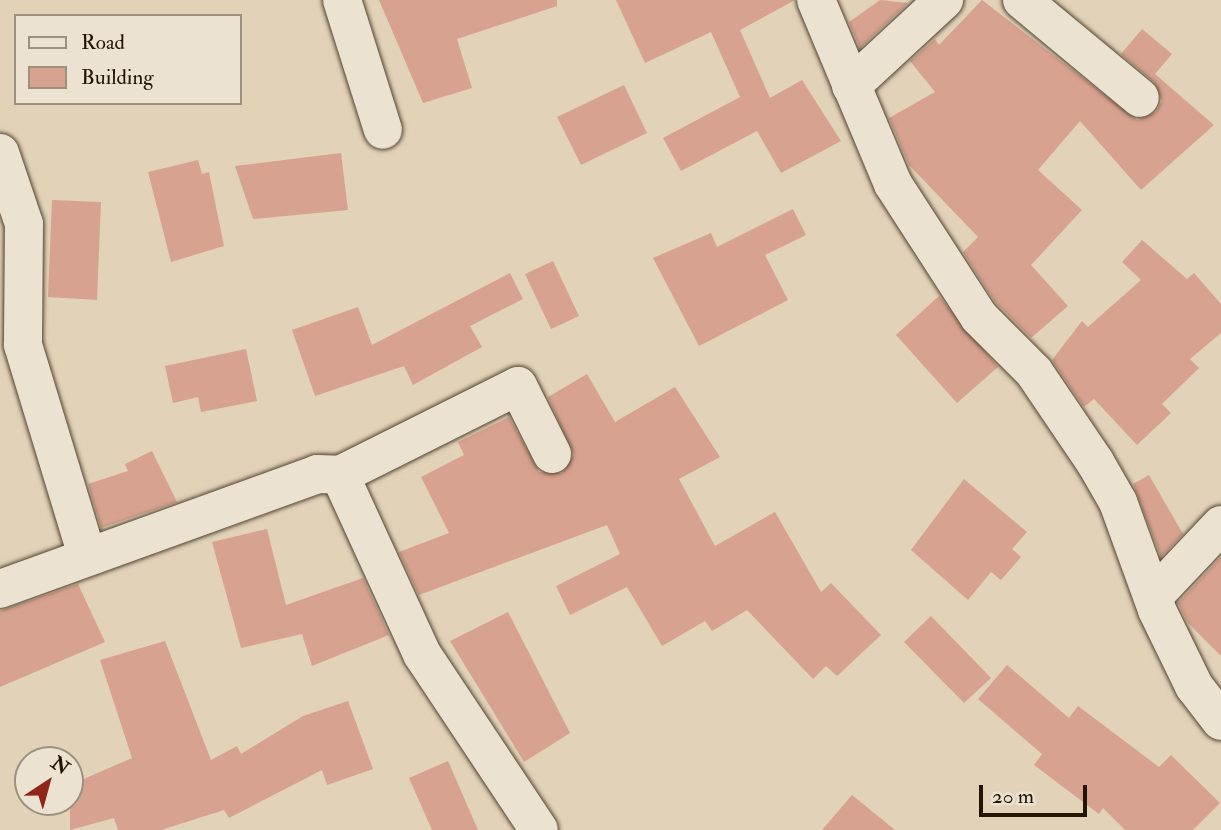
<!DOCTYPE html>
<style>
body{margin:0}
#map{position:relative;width:1221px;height:830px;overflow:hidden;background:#e2d2b8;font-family:"IM FELL Double Pica",serif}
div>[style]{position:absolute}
.building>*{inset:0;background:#d7a28f}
.roads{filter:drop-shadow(0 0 2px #534430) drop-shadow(0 0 2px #534430)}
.street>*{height:38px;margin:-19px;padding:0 19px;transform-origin:19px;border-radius:19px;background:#ece2d1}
span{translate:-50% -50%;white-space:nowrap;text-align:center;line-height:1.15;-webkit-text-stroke:5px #ece2d1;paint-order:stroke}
.legend{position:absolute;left:14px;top:14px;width:228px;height:91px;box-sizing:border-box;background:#ece2d1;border:2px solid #9c907f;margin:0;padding:9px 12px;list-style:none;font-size:21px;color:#231503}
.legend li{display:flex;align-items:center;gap:14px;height:35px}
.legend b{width:35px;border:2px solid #9c907f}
.north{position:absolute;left:14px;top:746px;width:70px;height:70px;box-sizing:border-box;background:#ece2d1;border:2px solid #9c907f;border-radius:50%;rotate:36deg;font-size:19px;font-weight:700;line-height:28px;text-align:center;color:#231503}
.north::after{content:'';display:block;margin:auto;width:24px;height:32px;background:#8f2418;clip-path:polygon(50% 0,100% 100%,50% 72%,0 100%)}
.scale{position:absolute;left:979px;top:785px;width:108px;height:32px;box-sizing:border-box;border:4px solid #231503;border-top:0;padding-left:9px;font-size:21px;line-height:24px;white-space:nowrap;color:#231503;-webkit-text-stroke:5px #ece2d1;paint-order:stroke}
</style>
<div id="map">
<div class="building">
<div style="clip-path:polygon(379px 0,557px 0,557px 6px,457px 39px,472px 88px,423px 103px)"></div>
<div style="clip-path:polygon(616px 0,795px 0,740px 30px,770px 98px,802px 80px,841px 141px,781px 173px,757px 131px,681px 171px,663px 138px,740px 97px,711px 32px,645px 63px)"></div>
<div style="clip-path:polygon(880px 0,908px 3px,860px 48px,849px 22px)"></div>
<div style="clip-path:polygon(982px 0,1137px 120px,1156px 112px,1162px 101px,1154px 82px,1121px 54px,1142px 29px,1172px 54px,1155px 74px,1214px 125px,1141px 190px,1080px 121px,1038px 170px,1082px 210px,1031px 265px,1068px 306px,1031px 338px,996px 303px,963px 252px,978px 237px,909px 165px,889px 118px,935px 92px,910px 61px,935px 39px,939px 45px)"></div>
<div style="clip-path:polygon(624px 85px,647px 133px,581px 165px,557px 117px)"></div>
<div style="clip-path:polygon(341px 153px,348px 210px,253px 219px,235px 166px)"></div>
<div style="clip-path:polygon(198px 160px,202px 174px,209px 172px,224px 246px,171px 262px,148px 172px)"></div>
<div style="clip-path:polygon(52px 200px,101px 202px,97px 300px,48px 297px)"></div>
<div style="clip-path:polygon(793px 209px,806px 235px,765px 255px,788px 300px,699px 346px,653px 258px,711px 233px,717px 247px)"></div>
<div style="clip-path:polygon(1142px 240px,1187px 279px,1194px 273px,1221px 304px,1221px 333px,1190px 359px,1199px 368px,1162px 404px,1171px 413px,1137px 445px,1094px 399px,1084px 407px,1052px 360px,1082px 321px,1088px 327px,1141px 280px,1122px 262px)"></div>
<div style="clip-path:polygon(553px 261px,579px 316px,551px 329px,525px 274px)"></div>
<div style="clip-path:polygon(510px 273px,523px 299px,470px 326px,482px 347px,413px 385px,404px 366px,315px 396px,292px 330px,358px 307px,372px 345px)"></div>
<div style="clip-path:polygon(939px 296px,998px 367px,957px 403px,896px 335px)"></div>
<div style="clip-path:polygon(246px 349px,257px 401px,201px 412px,198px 397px,173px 403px,165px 366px)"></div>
<div style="clip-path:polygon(587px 374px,615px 422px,675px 387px,720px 457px,679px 479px,715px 546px,775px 512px,821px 592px,831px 583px,881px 635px,837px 676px,826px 666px,813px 679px,747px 610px,712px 631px,705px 621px,662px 646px,627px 587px,570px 615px,556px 586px,620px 554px,607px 525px,419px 595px,399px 552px,449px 533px,421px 477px,464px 455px,458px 442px,509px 417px,539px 472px,562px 473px,574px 455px,548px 397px)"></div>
<div style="clip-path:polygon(152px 451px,177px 502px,101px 528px,88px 484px,128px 471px,125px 464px)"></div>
<div style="clip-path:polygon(1149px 475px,1183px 534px,1161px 557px,1133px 484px)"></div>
<div style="clip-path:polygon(964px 479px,1027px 532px,1012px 549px,1021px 557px,1001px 580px,991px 572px,968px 600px,911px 550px)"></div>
<div style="clip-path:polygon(267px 529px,286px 605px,363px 578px,389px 635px,312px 666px,302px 634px,241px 648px,212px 542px)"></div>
<div style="clip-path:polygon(1221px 557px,1221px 656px,1188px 623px,1178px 603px)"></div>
<div style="clip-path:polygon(78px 584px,105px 642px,0 687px,0 611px)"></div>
<div style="clip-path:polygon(508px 612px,570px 733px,524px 762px,450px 641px)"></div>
<div style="clip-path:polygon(931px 616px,991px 678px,964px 703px,904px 642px)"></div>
<div style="clip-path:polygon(165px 641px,211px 760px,237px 746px,241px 754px,303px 716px,348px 701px,373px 769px,327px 785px,322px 770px,229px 818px,224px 810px,161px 830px,118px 830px,114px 818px,70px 830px,70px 785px,132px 758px,100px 660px)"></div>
<div style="clip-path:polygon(1007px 665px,1069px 718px,1078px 706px,1159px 767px,1171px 755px,1220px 803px,1193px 830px,1125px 830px,1103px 808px,1099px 814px,1034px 765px,1042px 754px,978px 699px)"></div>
<div style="clip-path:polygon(448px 761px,478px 830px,432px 830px,409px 778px)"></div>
<div style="clip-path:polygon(852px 795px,895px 830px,822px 830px)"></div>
</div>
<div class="roads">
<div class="street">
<div style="left:342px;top:0;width:136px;rotate:72.5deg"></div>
<div style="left:816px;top:0;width:199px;rotate:67.3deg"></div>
<div style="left:893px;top:184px;width:158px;rotate:57.1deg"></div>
<div style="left:979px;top:317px;width:78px;rotate:45deg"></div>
<div style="left:1034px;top:372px;width:109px;rotate:55.9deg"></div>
<div style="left:1095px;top:462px;width:46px;rotate:60.1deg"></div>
<div style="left:1118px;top:502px;width:115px;rotate:70.1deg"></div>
<div style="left:1157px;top:610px;width:85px;rotate:64deg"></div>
<div style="left:1194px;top:686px;width:44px;rotate:52.4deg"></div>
<div style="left:1022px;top:0;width:153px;rotate:39.7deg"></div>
<div style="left:851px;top:86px;width:127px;rotate:-42.8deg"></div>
<div style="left:0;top:153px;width:75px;rotate:71.3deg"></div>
<div style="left:24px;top:224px;width:121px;rotate:90.5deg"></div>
<div style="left:23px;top:345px;width:220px;rotate:73.1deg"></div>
<div style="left:340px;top:475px;width:199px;rotate:-26.6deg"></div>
<div style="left:518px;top:386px;width:76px;rotate:63.4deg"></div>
<div style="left:0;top:589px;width:337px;rotate:-19.9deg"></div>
<div style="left:317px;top:474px;width:23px;rotate:2deg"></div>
<div style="left:340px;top:475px;width:197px;rotate:65.4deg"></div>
<div style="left:422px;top:654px;width:211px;rotate:56.4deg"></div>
<div style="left:1153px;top:597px;width:99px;rotate:-46.6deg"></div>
</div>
</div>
<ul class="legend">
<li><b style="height:9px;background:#ece2d1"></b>Road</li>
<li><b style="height:19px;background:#d7a28f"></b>Building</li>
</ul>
<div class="north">N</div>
<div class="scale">20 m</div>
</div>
